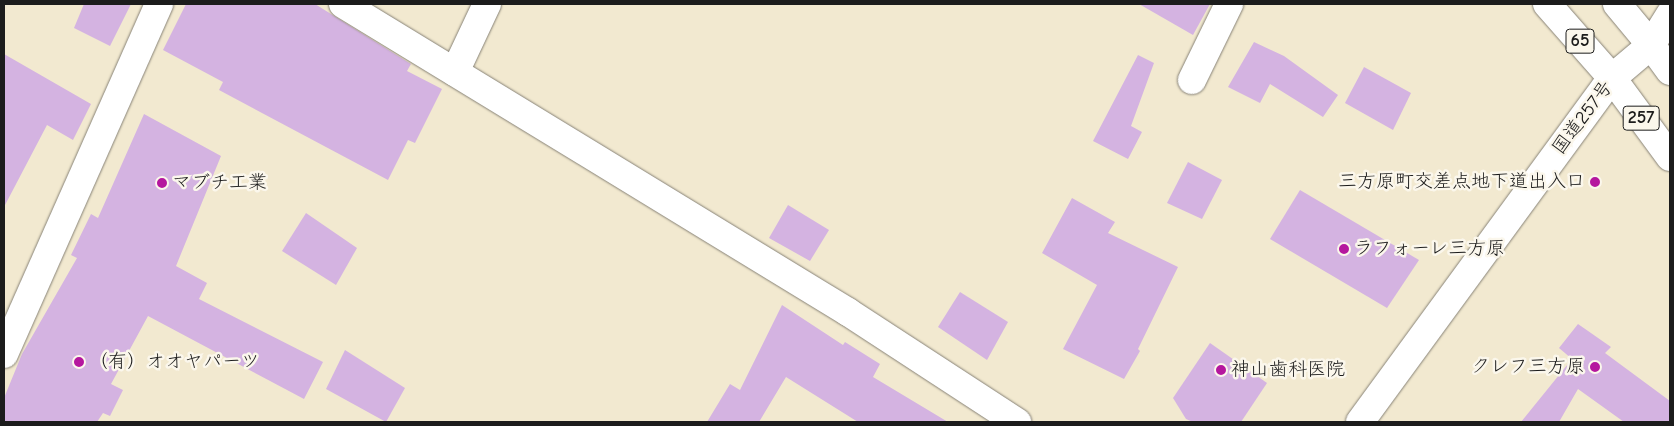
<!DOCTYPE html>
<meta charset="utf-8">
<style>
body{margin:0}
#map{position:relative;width:1674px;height:426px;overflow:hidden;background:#f2e9d0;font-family:"Comic Neue","Klee One",sans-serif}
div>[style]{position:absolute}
.building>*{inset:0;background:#d4b3e1}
.roads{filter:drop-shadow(0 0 1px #878276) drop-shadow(0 0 1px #878276)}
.minor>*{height:28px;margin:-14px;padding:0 14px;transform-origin:14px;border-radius:14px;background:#fff}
.primary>*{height:28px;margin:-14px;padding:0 14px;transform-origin:14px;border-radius:14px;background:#fff}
.trunk>*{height:28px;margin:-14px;padding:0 14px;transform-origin:14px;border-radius:14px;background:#fff}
.dots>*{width:14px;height:14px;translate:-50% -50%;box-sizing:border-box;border:2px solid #fbf7ec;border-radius:50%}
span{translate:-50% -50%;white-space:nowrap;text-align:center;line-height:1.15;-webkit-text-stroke:5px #fbf7ec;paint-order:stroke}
.shield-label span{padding:1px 4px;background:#fbf7ec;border:1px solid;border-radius:4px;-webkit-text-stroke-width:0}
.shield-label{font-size:18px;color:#1c1c1c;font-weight:700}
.street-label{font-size:19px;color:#1c1c1c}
.poi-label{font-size:19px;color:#1c1c1c}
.right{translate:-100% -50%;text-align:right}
.left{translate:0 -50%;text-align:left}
.frame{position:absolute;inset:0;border:5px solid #1c1c1c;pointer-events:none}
</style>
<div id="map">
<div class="building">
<div style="clip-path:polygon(84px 4px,131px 4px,110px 46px,74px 28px)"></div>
<div style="clip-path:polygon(186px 4px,315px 4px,411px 64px,407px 71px,442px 89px,415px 143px,408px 140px,388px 180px,219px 90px,223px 82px,163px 50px)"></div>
<div style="clip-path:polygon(1139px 4px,1210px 4px,1193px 35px)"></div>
<div style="clip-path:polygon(1254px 42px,1284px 56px,1338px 95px,1323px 117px,1270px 84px,1260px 103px,1228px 87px)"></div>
<div style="clip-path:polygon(4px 54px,91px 104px,73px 140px,47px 125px,4px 207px)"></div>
<div style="clip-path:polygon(1138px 55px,1154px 63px,1131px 126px,1142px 132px,1128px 159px,1093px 141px)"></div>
<div style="clip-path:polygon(1364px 67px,1411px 93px,1393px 130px,1345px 103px)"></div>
<div style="clip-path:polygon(144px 114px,221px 156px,176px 266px,207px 283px,199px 299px,323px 362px,304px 399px,148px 316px,111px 384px,123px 390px,110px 416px,103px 413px,97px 422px,4px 422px,4px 398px,22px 354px,77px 258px,71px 255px,91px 214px,98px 218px)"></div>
<div style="clip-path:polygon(1188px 162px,1222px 180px,1202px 219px,1167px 203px)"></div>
<div style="clip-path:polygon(1300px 190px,1419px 260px,1387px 308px,1270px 239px)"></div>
<div style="clip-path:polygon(1072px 198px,1115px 222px,1108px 233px,1178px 267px,1138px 349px,1140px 351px,1124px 379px,1063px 349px,1097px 285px,1042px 253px)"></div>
<div style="clip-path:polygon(788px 205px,829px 230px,810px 261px,769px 238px)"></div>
<div style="clip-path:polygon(306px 213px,357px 248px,336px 285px,282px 251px)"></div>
<div style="clip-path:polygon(960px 292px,1008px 322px,987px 360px,938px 327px)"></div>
<div style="clip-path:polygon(782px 305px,843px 345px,845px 342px,880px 364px,873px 377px,948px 422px,858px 422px,786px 377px,759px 422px,707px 422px,730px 384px,740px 390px)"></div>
<div style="clip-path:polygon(1578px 324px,1611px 347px,1605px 353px,1670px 401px,1670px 422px,1624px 422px,1578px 389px,1559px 422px,1521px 422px,1572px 359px,1559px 348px)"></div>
<div style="clip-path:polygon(1210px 343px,1267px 383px,1241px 422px,1193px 422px,1186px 419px,1173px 398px)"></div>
<div style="clip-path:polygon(345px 350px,405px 388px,386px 422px,326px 389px)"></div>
</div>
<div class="roads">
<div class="minor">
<div style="left:343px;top:4px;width:592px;rotate:31.38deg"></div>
<div style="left:848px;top:312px;width:202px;rotate:33.1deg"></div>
<div style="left:455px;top:72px;width:75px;rotate:-64.8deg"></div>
<div style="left:1192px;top:80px;width:85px;rotate:-64deg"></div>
<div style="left:4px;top:354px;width:383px;rotate:-66.1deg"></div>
</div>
<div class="primary">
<div style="left:1547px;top:4px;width:98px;rotate:48.7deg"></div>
<div style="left:1617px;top:4px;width:53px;rotate:50.3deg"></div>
</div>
<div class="trunk">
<div style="left:1651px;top:45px;width:32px;rotate:54deg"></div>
<div style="left:1612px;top:78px;width:98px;rotate:53.7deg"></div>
<div style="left:1360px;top:422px;width:426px;rotate:-53.8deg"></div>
<div style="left:1612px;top:78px;width:51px;rotate:-40.2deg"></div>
<div style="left:1651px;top:45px;width:36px;rotate:-58deg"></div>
</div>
</div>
<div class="dots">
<div style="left:1595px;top:182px;background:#b5179e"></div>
<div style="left:162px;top:183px;background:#b5179e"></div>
<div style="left:1344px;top:249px;background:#b5179e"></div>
<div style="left:79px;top:362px;background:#b5179e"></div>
<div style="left:1595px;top:367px;background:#b5179e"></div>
<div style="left:1221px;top:370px;background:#b5179e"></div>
</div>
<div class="shield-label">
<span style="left:1580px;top:41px">65</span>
<span style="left:1641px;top:118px">257</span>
</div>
<div class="street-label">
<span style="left:1583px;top:118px;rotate:-53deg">国道257号</span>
</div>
<div class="poi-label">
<span class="right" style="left:1585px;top:182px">三方原町交差点地下道出入口</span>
<span class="left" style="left:172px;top:183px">マブチ工業</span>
<span class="left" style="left:1354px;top:249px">ラフォーレ三方原</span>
<span class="left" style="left:89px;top:362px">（有）オオヤパーツ</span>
<span class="right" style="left:1585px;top:367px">クレフ三方原</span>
<span class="left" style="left:1231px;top:370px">神山歯科医院</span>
</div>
<div class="frame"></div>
</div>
